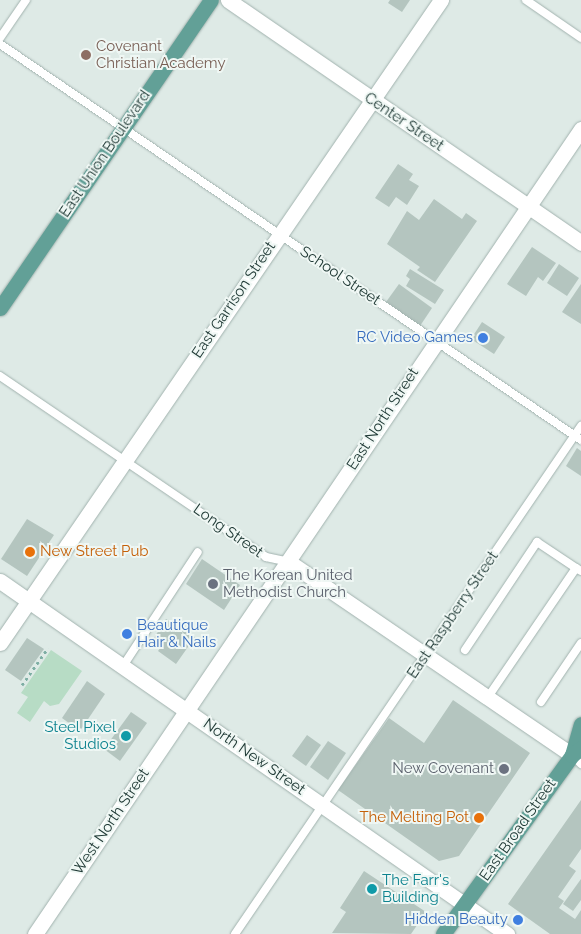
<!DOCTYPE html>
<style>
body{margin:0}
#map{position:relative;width:581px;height:934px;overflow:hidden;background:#deeae6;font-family:Raleway,sans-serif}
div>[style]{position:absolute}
.green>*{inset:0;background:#b7dcc5}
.building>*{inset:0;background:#b4c5bf}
.path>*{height:3px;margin-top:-1.5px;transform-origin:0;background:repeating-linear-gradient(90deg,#7eaea4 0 2.5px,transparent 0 6.5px)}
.roads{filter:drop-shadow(0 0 1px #a1b2ae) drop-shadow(0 0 1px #a1b2ae)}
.service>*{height:8px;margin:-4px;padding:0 4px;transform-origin:4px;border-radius:4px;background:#fff}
.minor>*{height:15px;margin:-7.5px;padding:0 7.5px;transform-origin:7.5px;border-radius:7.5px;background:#fff}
.secondary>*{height:15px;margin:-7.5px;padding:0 7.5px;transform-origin:7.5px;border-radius:7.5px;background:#fff}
.primary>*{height:15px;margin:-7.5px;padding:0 7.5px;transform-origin:7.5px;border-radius:7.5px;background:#62a097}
.dots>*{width:14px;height:14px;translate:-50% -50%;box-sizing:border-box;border:2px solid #eff7f4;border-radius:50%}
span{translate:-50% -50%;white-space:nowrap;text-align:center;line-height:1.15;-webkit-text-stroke:4px #eff7f4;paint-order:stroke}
.education-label{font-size:15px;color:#785e54}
.left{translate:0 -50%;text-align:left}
.street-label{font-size:15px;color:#203a36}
.shop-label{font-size:15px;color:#366cbe}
.right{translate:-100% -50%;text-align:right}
.food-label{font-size:15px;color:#c56008}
.worship-label{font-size:15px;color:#5b616d}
.culture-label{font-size:15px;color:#0d838f}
</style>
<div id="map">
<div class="green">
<div style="clip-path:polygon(51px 650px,82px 671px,59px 704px,50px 706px,44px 701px,30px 722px,17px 713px,28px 697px,21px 693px)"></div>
</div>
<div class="building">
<div style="clip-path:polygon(390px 0,410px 0,402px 12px,388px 3px)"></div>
<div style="clip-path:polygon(398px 164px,413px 174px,409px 180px,419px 186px,407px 205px,396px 197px,389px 207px,375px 198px)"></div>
<div style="clip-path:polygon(434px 199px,462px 219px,466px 213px,477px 221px,435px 282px,417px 270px,420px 267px,387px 244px,407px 211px,419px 220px)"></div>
<div style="clip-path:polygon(532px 247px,556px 263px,543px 281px,538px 277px,526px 296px,507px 284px)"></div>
<div style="clip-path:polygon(559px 264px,579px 278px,567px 296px,547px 283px)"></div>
<div style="clip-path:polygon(410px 269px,444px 290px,435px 304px,406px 286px,410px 279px,406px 276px)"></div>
<div style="clip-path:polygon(399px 284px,432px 308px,420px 326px,386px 302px)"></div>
<div style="clip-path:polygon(581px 284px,581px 324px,562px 312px)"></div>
<div style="clip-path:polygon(482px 322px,505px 337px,494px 354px,471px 339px)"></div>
<div style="clip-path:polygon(577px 448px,581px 451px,581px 476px,566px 466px)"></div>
<div style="clip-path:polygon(27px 519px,54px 535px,27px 576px,1px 559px)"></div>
<div style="clip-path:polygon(202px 559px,240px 585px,224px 610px,186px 584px)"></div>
<div style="clip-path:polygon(166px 619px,195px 637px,176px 664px,158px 651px,163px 644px,154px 638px)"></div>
<div style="clip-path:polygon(27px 638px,44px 649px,21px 681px,5px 670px)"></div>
<div style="clip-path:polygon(87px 681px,105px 694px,80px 731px,62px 718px)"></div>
<div style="clip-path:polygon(453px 700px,530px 753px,459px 856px,439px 861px,338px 790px,389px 718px,424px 743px)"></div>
<div style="clip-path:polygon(131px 712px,147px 723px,120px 761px,104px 749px)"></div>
<div style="clip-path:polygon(307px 735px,321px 745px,306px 766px,292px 756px)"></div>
<div style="clip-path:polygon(328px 741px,346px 753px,328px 780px,310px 767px)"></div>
<div style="clip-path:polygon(581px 800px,581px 849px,569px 866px,576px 871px,558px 897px,564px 901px,559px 908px,575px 919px,581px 910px,581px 934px,550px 934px,508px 904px)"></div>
<div style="clip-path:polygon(364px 871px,426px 912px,411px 934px,332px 933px,346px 912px,340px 908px)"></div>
<div style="clip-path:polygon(581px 879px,581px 900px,573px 911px,563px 904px)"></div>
</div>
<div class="path">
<div style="left:22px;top:685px;width:45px;rotate:-54.9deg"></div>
</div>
<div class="roads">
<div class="service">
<div style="left:526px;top:0;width:67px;rotate:34.6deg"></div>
<div style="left:0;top:38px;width:46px;rotate:-55.6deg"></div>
<div style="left:0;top:44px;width:703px;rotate:34.28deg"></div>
<div style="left:0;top:376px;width:322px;rotate:34.2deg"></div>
<div style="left:266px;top:557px;width:24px;rotate:12deg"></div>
<div style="left:465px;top:650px;width:130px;rotate:-56.3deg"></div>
<div style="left:537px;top:542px;width:47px;rotate:33.7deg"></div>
<div style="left:123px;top:666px;width:136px;rotate:-56.7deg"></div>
<div style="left:488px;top:697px;width:156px;rotate:-55.7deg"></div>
<div style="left:576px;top:568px;width:6px;rotate:31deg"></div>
<div style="left:541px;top:702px;width:71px;rotate:-55.9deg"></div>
<div style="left:572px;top:755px;width:13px;rotate:45deg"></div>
<div style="left:235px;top:934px;width:615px;rotate:-55.74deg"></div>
</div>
<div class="minor">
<div style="left:289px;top:562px;width:343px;rotate:34.3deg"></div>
<div style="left:0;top:643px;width:780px;rotate:-55.56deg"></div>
<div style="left:35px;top:934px;width:973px;rotate:-55.85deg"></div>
</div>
<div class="secondary">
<div style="left:228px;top:0;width:429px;rotate:34.5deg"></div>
<div style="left:0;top:581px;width:618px;rotate:34.85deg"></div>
</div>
<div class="primary">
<div style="left:0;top:308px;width:373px;rotate:-55.6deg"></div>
<div style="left:572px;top:755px;width:32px;rotate:-74deg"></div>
<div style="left:443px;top:934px;width:221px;rotate:-54.2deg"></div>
<div style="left:572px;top:755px;width:11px;rotate:-38deg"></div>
</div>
</div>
<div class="dots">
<div style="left:86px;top:55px;background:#8d6e63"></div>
<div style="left:483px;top:338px;background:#3f7fe0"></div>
<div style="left:30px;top:552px;background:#e8710a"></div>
<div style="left:213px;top:584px;background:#6b7280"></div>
<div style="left:127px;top:634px;background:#3f7fe0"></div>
<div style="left:126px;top:736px;background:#0f9aa8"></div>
<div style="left:504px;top:769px;background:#6b7280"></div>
<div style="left:479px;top:818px;background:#e8710a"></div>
<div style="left:372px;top:889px;background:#0f9aa8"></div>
<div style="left:518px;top:920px;background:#3f7fe0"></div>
</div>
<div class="education-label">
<span class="left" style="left:96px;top:55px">Covenant<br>Christian Academy</span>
</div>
<div class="street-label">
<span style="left:404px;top:122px;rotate:34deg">Center Street</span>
<span style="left:105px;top:154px;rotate:-56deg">East Union Boulevard</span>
<span style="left:340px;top:276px;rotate:34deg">School Street</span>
<span style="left:234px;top:300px;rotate:-56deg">East Garrison Street</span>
<span style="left:383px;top:419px;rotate:-57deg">East North Street</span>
<span style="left:228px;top:531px;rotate:35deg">Long Street</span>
<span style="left:453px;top:615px;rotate:-56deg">East Raspberry Street</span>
<span style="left:254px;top:757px;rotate:35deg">North New Street</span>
<span style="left:111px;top:822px;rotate:-56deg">West North Street</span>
<span style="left:518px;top:830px;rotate:-55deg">East Broad Street</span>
</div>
<div class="shop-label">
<span class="right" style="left:473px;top:338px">RC Video Games</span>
<span class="left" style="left:137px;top:634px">Beautique<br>Hair &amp; Nails</span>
<span class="right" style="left:508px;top:920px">Hidden Beauty</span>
</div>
<div class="food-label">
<span class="left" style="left:40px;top:552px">New Street Pub</span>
<span class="right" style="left:469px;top:818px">The Melting Pot</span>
</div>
<div class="worship-label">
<span class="left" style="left:223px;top:584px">The Korean United<br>Methodist Church</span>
<span class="right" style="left:494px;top:769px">New Covenant</span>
</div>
<div class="culture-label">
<span class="right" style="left:116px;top:736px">Steel Pixel<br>Studios</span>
<span class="left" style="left:382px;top:889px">The Farr's<br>Building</span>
</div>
</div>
